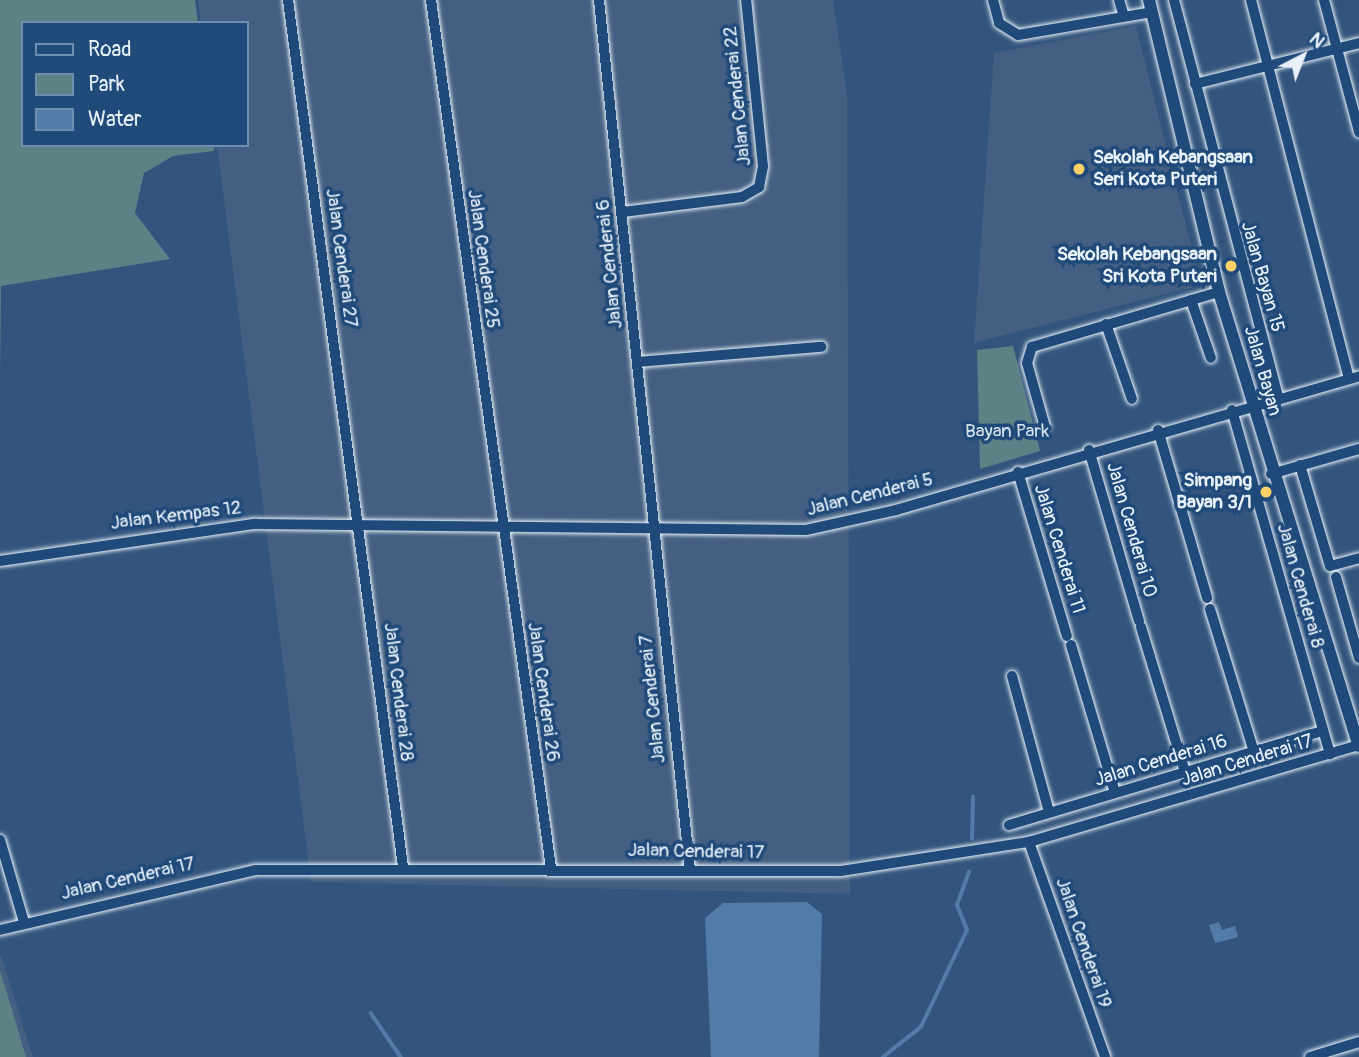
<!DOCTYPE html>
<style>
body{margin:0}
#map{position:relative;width:1359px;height:1057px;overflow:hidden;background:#33557d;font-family:Pangolin,sans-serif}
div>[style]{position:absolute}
.built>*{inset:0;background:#445f81}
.green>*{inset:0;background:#5e8186}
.water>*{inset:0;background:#527ba7}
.stream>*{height:3.5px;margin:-1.75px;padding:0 1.75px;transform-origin:1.75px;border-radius:1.75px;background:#527ba7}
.roads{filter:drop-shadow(0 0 2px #e8f1f8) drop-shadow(0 0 2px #e8f1f8)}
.minor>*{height:10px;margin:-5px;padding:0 5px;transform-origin:5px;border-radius:5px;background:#1f4a7a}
.tertiary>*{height:12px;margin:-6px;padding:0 6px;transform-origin:6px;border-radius:6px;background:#1f4a7a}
.dots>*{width:19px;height:19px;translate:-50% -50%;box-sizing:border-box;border:4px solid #1f4a7a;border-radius:50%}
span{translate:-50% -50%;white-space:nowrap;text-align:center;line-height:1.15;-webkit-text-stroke:7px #1f4a7a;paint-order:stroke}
.street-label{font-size:19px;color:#e8f1f8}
.poi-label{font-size:19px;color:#e8f1f8;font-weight:700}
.left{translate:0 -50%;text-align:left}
.right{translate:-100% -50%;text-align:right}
.park-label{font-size:19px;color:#d3e0e7}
.legend{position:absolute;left:21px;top:21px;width:228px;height:126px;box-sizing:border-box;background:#1f4a7a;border:2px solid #6f8dac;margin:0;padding:9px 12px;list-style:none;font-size:21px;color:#e8f1f8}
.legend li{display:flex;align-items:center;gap:14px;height:35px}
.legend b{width:35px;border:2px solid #6f8dac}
.north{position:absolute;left:1268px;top:21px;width:70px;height:70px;-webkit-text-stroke:5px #1f4a7a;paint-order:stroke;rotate:42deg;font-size:19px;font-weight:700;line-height:28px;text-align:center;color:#e8f1f8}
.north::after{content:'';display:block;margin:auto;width:24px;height:32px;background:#e8f1f8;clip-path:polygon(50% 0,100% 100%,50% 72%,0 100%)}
</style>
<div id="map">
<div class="built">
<div style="clip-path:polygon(198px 0,833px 0,847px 93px,850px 894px,311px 882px,217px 145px,247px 145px,247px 23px,201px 23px)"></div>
<div style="clip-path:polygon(1136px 26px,1201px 285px,974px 343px,994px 53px)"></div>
<div style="clip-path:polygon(0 955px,1px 955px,33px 1057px,0 1057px)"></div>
</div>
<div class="green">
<div style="clip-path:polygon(0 0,195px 0,198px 23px,23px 23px,23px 145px,214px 145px,214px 151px,173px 156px,144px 173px,135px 213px,170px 259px,1px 286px,0 378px)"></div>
<div style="clip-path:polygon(1013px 346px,1040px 451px,980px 469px,977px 350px)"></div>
<div style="clip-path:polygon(0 970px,26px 1057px,0 1057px)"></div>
</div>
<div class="water">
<div style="clip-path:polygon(807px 902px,822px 914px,819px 1057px,711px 1057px,705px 918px,723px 903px)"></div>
<div style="clip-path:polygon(1219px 922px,1222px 930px,1235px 926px,1238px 937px,1215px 943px,1209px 925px)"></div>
</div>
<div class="stream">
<div style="left:972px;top:839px;width:42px;rotate:-88.6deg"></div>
<div style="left:371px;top:1013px;width:53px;rotate:55.7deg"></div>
<div style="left:883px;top:1057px;width:48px;rotate:-38.3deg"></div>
<div style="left:921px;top:1027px;width:107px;rotate:-64.6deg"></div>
<div style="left:967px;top:930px;width:27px;rotate:-112deg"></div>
<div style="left:957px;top:905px;width:35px;rotate:-70deg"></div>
</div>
<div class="roads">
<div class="minor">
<div style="left:288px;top:0;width:875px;rotate:82.44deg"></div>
<div style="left:431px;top:0;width:876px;rotate:82.13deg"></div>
<div style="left:599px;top:0;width:875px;rotate:84.03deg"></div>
<div style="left:993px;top:0;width:24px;rotate:75deg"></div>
<div style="left:999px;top:23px;width:22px;rotate:32deg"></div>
<div style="left:1018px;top:35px;width:136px;rotate:-9.7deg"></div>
<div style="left:1119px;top:0;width:17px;rotate:73deg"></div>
<div style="left:1174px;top:0;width:410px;rotate:75.3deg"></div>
<div style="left:1251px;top:0;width:391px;rotate:75.5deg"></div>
<div style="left:1324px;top:0;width:137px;rotate:75.1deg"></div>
<div style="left:1195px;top:84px;width:169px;rotate:-14deg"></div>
<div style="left:623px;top:212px;width:120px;rotate:-7.2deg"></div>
<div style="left:742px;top:197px;width:20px;rotate:-30deg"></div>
<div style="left:759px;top:187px;width:21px;rotate:-79deg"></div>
<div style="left:763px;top:166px;width:167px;rotate:-95.8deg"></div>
<div style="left:1191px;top:300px;width:61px;rotate:71deg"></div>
<div style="left:1106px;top:324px;width:79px;rotate:70.9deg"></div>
<div style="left:637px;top:362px;width:185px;rotate:-4.7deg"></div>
<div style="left:1232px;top:410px;width:358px;rotate:74.1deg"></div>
<div style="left:1045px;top:427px;width:66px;rotate:-105.7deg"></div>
<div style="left:1027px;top:363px;width:17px;rotate:-73deg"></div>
<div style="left:1032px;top:347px;width:195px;rotate:-16.4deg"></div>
<div style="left:1158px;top:430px;width:175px;rotate:73.7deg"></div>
<div style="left:1089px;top:450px;width:178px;rotate:73.7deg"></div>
<div style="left:1300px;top:465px;width:105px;rotate:73.5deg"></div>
<div style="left:1330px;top:566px;width:30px;rotate:-15deg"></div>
<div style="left:1018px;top:472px;width:171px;rotate:73.4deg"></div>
<div style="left:1271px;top:474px;width:91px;rotate:-15.9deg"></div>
<div style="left:0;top:561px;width:258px;rotate:-8.3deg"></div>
<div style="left:255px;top:524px;width:551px;rotate:0.62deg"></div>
<div style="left:806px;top:530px;width:92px;rotate:-12.5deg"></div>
<div style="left:896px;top:510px;width:482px;rotate:-16.1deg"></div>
<div style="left:1336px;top:577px;width:84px;rotate:74.1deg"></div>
<div style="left:1210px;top:609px;width:150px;rotate:72.9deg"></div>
<div style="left:1141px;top:627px;width:152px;rotate:73.1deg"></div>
<div style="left:1071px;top:645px;width:154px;rotate:73.4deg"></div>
<div style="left:1012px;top:676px;width:141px;rotate:74.8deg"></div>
<div style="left:1009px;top:825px;width:328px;rotate:-16.7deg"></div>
<div style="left:0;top:840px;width:85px;rotate:73.7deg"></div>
<div style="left:1029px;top:842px;width:228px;rotate:70.5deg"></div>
<div style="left:0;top:930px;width:263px;rotate:-13.2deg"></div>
<div style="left:256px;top:870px;width:585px;rotate:0.1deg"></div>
<div style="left:841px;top:871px;width:190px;rotate:-8.8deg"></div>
<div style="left:1029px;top:842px;width:344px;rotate:-16.4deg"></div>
<div style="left:1310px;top:1057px;width:51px;rotate:-17deg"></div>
</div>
<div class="tertiary">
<div style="left:1149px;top:0;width:300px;rotate:76.5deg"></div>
<div style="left:1219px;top:292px;width:475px;rotate:72.9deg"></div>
</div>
</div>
<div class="dots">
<div style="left:1079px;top:169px;background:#ffd166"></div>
<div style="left:1231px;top:266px;background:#ffd166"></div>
<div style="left:1266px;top:492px;background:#ffd166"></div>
</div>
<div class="street-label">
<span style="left:738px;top:96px;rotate:-96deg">Jalan Cenderai 22</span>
<span style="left:341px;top:258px;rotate:82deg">Jalan Cenderai 27</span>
<span style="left:483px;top:259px;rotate:82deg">Jalan Cenderai 25</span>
<span style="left:610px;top:264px;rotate:-96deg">Jalan Cenderai 6</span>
<span style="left:1262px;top:277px;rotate:74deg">Jalan Bayan 15</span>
<span style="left:1262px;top:371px;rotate:74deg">Jalan Bayan</span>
<span style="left:870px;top:495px;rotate:-14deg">Jalan Cenderai 5</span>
<span style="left:176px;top:516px;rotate:-7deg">Jalan Kempas 12</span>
<span style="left:1131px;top:530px;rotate:74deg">Jalan Cenderai 10</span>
<span style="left:1059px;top:549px;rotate:73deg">Jalan Cenderai 11</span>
<span style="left:1300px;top:586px;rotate:74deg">Jalan Cenderai 8</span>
<span style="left:398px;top:692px;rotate:83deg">Jalan Cenderai 28</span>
<span style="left:543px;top:692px;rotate:82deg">Jalan Cenderai 26</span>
<span style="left:653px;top:699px;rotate:-96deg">Jalan Cenderai 7</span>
<span style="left:1161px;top:761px;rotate:-17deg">Jalan Cenderai 16</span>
<span style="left:1247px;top:761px;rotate:-17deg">Jalan Cenderai 17</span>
<span style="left:696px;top:852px;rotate:1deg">Jalan Cenderai 17</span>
<span style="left:128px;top:879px;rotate:-13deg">Jalan Cenderai 17</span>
<span style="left:1083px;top:943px;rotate:71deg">Jalan Cenderai 19</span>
</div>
<div class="poi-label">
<span class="left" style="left:1093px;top:169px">Sekolah Kebangsaan<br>Seri Kota Puteri</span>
<span class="right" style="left:1217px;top:266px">Sekolah Kebangsaan<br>Sri Kota Puteri</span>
<span class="right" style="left:1252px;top:492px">Simpang<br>Bayan 3/1</span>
</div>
<div class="park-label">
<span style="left:1007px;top:432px">Bayan Park</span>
</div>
<ul class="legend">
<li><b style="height:9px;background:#1f4a7a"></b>Road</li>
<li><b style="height:19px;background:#5e8186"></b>Park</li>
<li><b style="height:19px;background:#527ba7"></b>Water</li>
</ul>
<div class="north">N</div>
</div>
